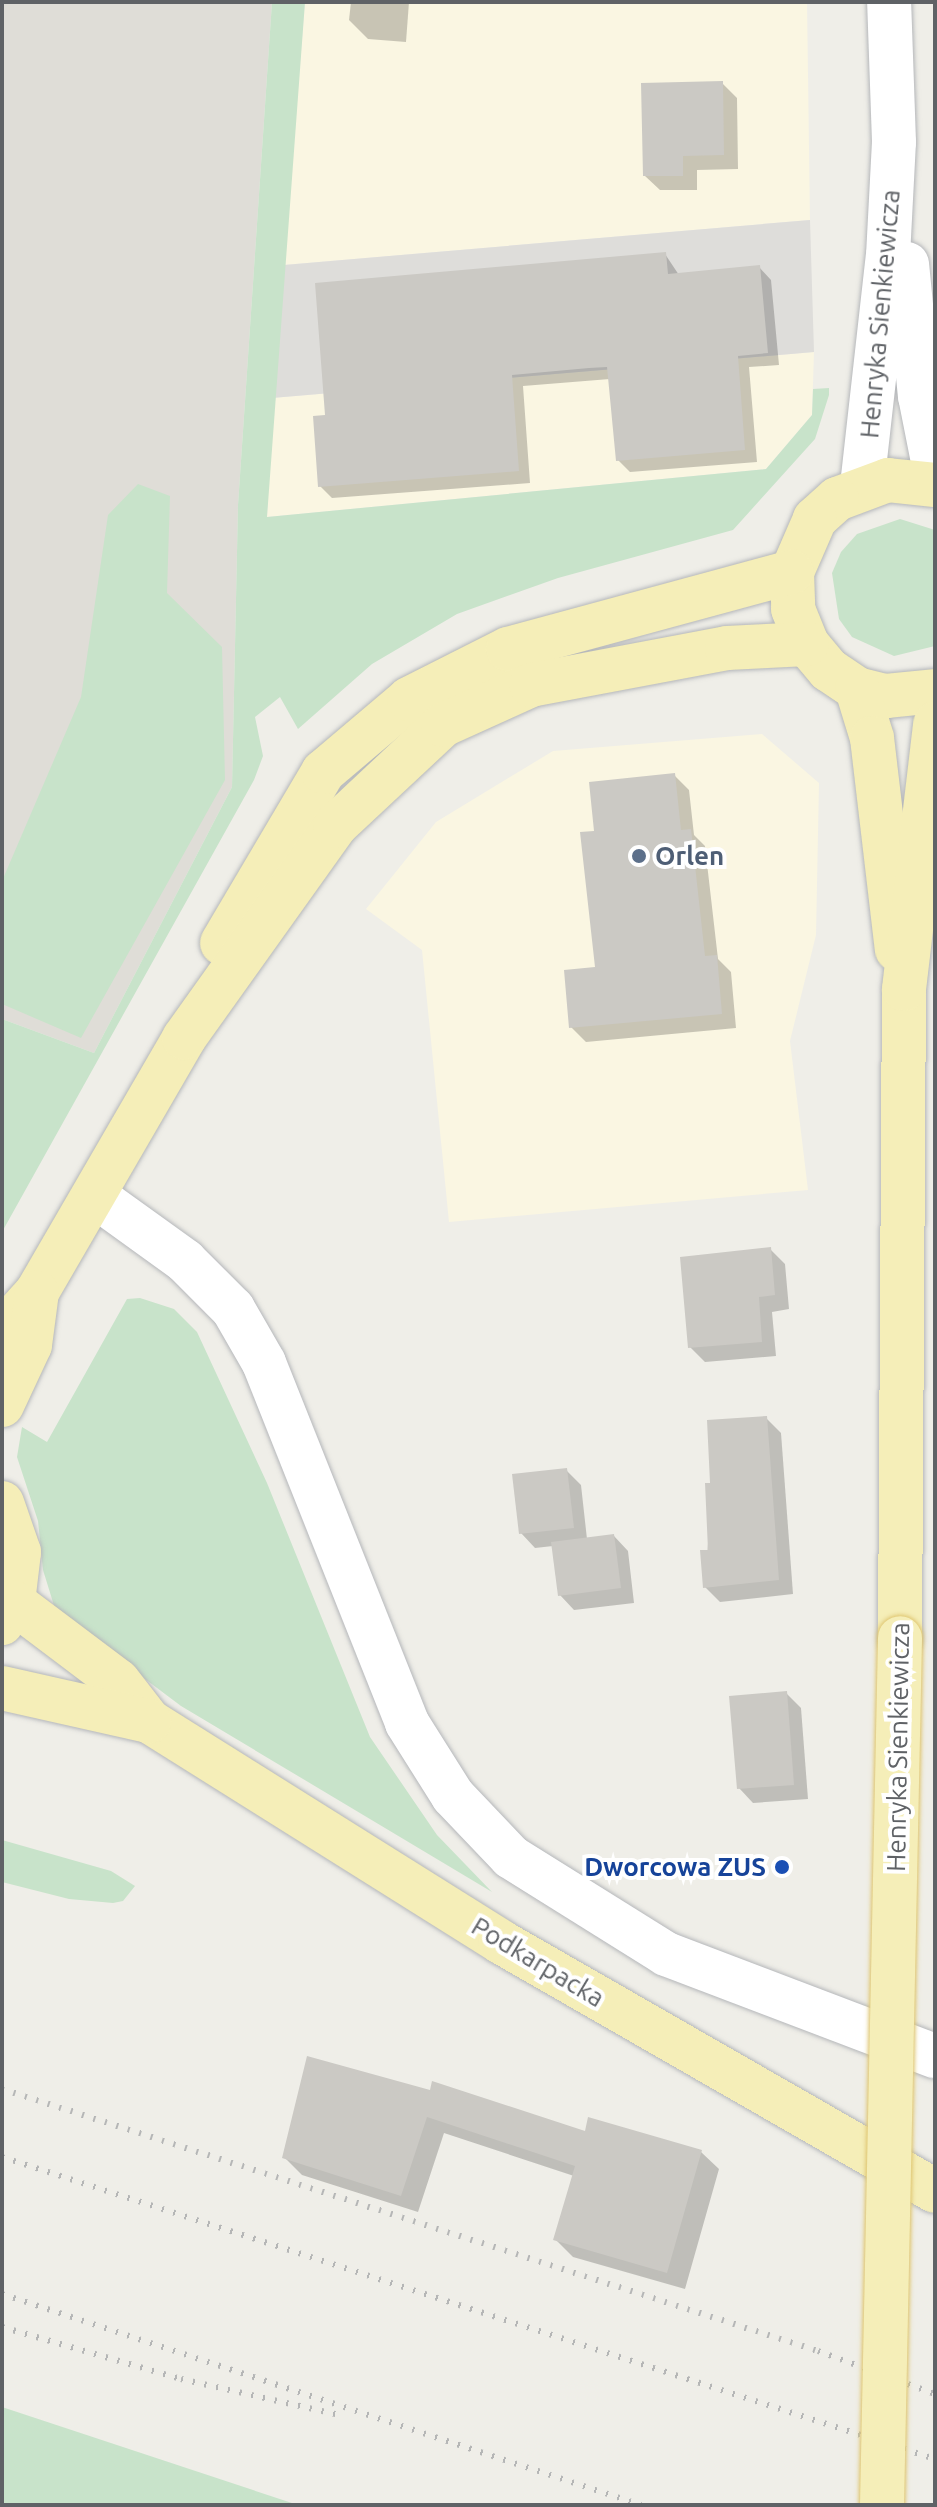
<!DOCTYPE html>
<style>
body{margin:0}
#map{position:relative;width:937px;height:2507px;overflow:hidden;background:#efeee8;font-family:Ubuntu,sans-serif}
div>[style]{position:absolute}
.commercial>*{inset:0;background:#faf6e2}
.industrial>*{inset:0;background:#deddda}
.education>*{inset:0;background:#dfddd7}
.green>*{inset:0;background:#c8e3ca}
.shadow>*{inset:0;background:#0003}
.building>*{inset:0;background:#cbc9c4}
.roads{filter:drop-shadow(0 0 2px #b5b7ba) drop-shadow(0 0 2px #b5b7ba)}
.minor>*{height:44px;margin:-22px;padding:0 22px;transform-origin:22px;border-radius:22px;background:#fff}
.major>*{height:44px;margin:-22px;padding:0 22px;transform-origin:22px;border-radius:22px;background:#f5eeb8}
.rail>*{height:6px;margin-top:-3px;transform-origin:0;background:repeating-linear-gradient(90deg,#b5b6b6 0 2px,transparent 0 12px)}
.bridges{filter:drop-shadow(0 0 2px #dfc671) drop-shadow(0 0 2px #dfc671)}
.major-bridge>*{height:44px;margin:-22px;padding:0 22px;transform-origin:22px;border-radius:22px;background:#f5eeb8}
.dots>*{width:22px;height:22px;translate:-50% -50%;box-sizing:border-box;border:4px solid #fff;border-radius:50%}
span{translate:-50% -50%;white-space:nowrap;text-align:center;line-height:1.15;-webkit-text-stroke:8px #fff;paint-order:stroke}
.street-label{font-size:26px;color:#5f6266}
.service-label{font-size:26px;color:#4e5e75;font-weight:700}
.left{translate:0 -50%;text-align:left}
.transit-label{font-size:26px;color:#164399;font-weight:700}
.right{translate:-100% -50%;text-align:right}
.frame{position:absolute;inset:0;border:4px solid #5f6266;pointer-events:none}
</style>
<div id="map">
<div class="commercial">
<div style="clip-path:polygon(305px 2px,807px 2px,810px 220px,284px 265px)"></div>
<div style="clip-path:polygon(814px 352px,812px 415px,766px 469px,267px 517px,272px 398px)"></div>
<div style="clip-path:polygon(762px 734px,819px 783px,816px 935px,790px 1041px,808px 1190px,449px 1222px,422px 950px,366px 909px,436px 822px,553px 751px)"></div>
</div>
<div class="industrial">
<div style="clip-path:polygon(810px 220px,814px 352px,272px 398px,284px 265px)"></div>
</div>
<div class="education">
<div style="clip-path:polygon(2px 2px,272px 2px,238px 505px,232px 787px,94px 1053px,2px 1019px)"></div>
</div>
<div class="green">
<div style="clip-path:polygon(272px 2px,305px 2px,267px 517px,766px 469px,812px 415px,813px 389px,829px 388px,829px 395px,815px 439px,733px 530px,558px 578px,457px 614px,372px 664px,298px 729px,280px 697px,255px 717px,263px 756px,254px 780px,2px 1232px,2px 1019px,94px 1053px,232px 787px,238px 505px)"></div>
<div style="clip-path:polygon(138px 484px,170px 496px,167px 593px,222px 647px,225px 780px,81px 1038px,2px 1004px,2px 881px,81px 697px,108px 515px)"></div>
<div style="clip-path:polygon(900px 519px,935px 530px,935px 646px,894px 656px,852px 637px,839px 619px,832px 573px,841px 552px,857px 534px)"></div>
<div style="clip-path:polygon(140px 1298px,174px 1309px,197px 1332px,267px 1483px,370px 1737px,437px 1835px,492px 1892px,181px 1706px,56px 1612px,43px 1570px,38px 1521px,17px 1457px,22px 1427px,47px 1442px,127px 1299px)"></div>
<div style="clip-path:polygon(2px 1840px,111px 1871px,135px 1886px,123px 1901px,113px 1903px,69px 1899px,2px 1882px)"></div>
<div style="clip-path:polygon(2px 2407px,298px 2505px,2px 2505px)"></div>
</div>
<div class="shadow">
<div style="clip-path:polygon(351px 2px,409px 2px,406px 42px,368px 39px,349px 20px)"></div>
<div style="clip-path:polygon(722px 83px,737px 98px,738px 169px,697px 170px,697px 190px,660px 190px,645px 176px)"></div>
<div style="clip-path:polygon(665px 254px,679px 275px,759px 267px,771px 280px,779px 365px,749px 367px,757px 462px,630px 472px,618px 460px,610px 379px,523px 386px,530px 483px,332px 498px,320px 486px,327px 417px)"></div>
<div style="clip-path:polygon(674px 775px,689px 790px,694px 835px,705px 846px,718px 959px,731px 972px,736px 1028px,586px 1042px,571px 1027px,597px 969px,596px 833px)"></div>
<div style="clip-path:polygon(770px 1249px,785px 1264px,789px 1309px,772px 1312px,776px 1356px,705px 1362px,690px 1347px)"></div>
<div style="clip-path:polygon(766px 1418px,781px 1433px,793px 1594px,720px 1602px,705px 1587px,712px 1485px)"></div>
<div style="clip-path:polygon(566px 1470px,581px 1485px,587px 1539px,614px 1536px,628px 1551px,634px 1603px,574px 1610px,560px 1595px,553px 1546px,535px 1548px,521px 1533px)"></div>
<div style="clip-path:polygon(786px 1693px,801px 1708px,808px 1799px,753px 1803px,739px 1788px)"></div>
<div style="clip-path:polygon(308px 2058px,586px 2133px,701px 2152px,719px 2169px,685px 2289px,573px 2257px,556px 2240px,574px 2176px,444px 2133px,418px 2212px,302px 2175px,284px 2157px)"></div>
</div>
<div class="building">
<div style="clip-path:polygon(723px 81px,724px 155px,683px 156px,683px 176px,643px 176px,641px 83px)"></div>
<div style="clip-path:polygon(666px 252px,668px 274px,760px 265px,768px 353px,738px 356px,745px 450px,616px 461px,607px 367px,589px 368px,512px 375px,519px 471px,318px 487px,313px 416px,325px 415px,315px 283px)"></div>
<div style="clip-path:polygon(675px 773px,681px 830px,691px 829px,705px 956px,717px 955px,722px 1014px,569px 1028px,564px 970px,595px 967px,580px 832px,594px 831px,589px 782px)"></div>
<div style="clip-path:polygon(771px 1247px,775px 1295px,759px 1297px,762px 1342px,688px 1348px,680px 1257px)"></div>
<div style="clip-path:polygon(767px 1416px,779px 1580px,703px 1588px,700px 1550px,708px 1550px,705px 1483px,710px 1483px,707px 1420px)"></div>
<div style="clip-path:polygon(567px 1468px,574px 1528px,519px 1534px,512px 1474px)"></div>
<div style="clip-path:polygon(614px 1534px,621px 1588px,558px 1596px,551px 1542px)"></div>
<div style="clip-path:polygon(787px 1691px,794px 1785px,737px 1789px,729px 1696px)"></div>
<div style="clip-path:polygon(307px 2056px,430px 2090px,432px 2081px,585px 2131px,588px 2117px,702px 2150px,667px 2273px,553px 2240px,575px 2166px,427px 2117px,401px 2196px,282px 2158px)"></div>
</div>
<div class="roads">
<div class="minor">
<div style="left:907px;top:264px;width:133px;rotate:84.4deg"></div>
<div style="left:920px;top:396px;width:77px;rotate:78.8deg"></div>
<div style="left:862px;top:486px;width:231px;rotate:-83.6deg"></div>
<div style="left:888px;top:256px;width:114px;rotate:-87deg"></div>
<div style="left:894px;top:142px;width:140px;rotate:-92deg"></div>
<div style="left:95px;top:1196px;width:111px;rotate:35.8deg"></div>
<div style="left:185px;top:1261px;width:68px;rotate:45deg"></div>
<div style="left:233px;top:1309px;width:62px;rotate:60.1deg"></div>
<div style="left:264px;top:1363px;width:387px;rotate:68.3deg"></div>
<div style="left:407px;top:1723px;width:86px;rotate:57.8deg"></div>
<div style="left:453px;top:1796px;width:84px;rotate:46.4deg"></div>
<div style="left:511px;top:1857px;width:183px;rotate:32deg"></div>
<div style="left:666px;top:1954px;width:288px;rotate:20.8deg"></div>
</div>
<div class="major">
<div style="left:935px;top:485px;width:47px;rotate:-173.9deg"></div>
<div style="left:888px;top:480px;width:54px;rotate:159.6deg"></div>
<div style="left:837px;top:499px;width:30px;rotate:138deg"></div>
<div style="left:815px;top:519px;width:58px;rotate:113.5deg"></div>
<div style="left:792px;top:572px;width:37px;rotate:88deg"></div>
<div style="left:793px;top:609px;width:38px;rotate:68deg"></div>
<div style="left:807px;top:644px;width:34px;rotate:50deg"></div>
<div style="left:829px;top:670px;width:34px;rotate:34deg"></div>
<div style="left:857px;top:689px;width:30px;rotate:14deg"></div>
<div style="left:886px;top:696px;width:49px;rotate:-5.8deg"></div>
<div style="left:857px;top:689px;width:51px;rotate:73deg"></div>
<div style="left:872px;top:738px;width:213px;rotate:83.3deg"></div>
<div style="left:222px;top:943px;width:199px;rotate:-59.4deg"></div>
<div style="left:323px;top:772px;width:113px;rotate:-40.3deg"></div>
<div style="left:409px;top:699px;width:111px;rotate:-26.8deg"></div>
<div style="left:508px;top:649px;width:294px;rotate:-15.2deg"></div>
<div style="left:2px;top:1331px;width:52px;rotate:-48.1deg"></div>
<div style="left:37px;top:1292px;width:293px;rotate:-59.9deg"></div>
<div style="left:184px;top:1038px;width:260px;rotate:-54.5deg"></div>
<div style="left:335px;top:826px;width:148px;rotate:-43.1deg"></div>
<div style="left:443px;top:725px;width:97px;rotate:-24.4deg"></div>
<div style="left:531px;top:685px;width:199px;rotate:-10.7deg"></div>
<div style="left:727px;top:648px;width:80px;rotate:-2.9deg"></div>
<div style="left:2px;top:1405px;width:66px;rotate:-65deg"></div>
<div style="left:30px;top:1345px;width:53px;rotate:-82.5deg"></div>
<div style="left:2px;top:1503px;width:52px;rotate:70.9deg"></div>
<div style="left:19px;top:1552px;width:50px;rotate:96.8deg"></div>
<div style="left:13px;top:1602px;width:24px;rotate:118deg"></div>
<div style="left:13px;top:1602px;width:131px;rotate:37deg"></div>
<div style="left:118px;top:1681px;width:51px;rotate:52.2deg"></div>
<div style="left:149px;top:1721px;width:416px;rotate:32.1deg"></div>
<div style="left:501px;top:1942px;width:500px;rotate:29.84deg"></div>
<div style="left:900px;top:1638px;width:649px;rotate:-89.65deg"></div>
<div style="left:904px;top:989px;width:267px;rotate:-83.3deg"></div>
<div style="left:2px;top:1688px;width:151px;rotate:12.7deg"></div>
</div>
</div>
<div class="rail">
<div style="left:2px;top:2089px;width:857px;rotate:17.8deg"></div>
<div style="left:818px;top:2351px;width:125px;rotate:20.2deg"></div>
<div style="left:2px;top:2157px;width:981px;rotate:17.94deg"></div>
<div style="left:2px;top:2294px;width:673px;rotate:18.27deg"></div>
<div style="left:2px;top:2327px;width:186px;rotate:16.2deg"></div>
<div style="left:181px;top:2379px;width:162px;rotate:12.8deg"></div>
</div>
<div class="bridges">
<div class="major-bridge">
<div style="left:882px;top:2505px;width:867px;rotate:-88.81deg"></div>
</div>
</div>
<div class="dots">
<div style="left:639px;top:856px;background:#5c6f8a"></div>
<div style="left:782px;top:1867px;background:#1a4fb4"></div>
</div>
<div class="street-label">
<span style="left:880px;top:314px;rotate:-85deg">Henryka Sienkiewicza</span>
<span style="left:898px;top:1747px;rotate:-89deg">Henryka Sienkiewicza</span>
<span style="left:538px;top:1962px;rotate:31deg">Podkarpacka</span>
</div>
<div class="service-label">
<span class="left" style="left:655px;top:856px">Orlen</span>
</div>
<div class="transit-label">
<span class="right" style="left:766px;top:1867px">Dworcowa ZUS</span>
</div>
<div class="frame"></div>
</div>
